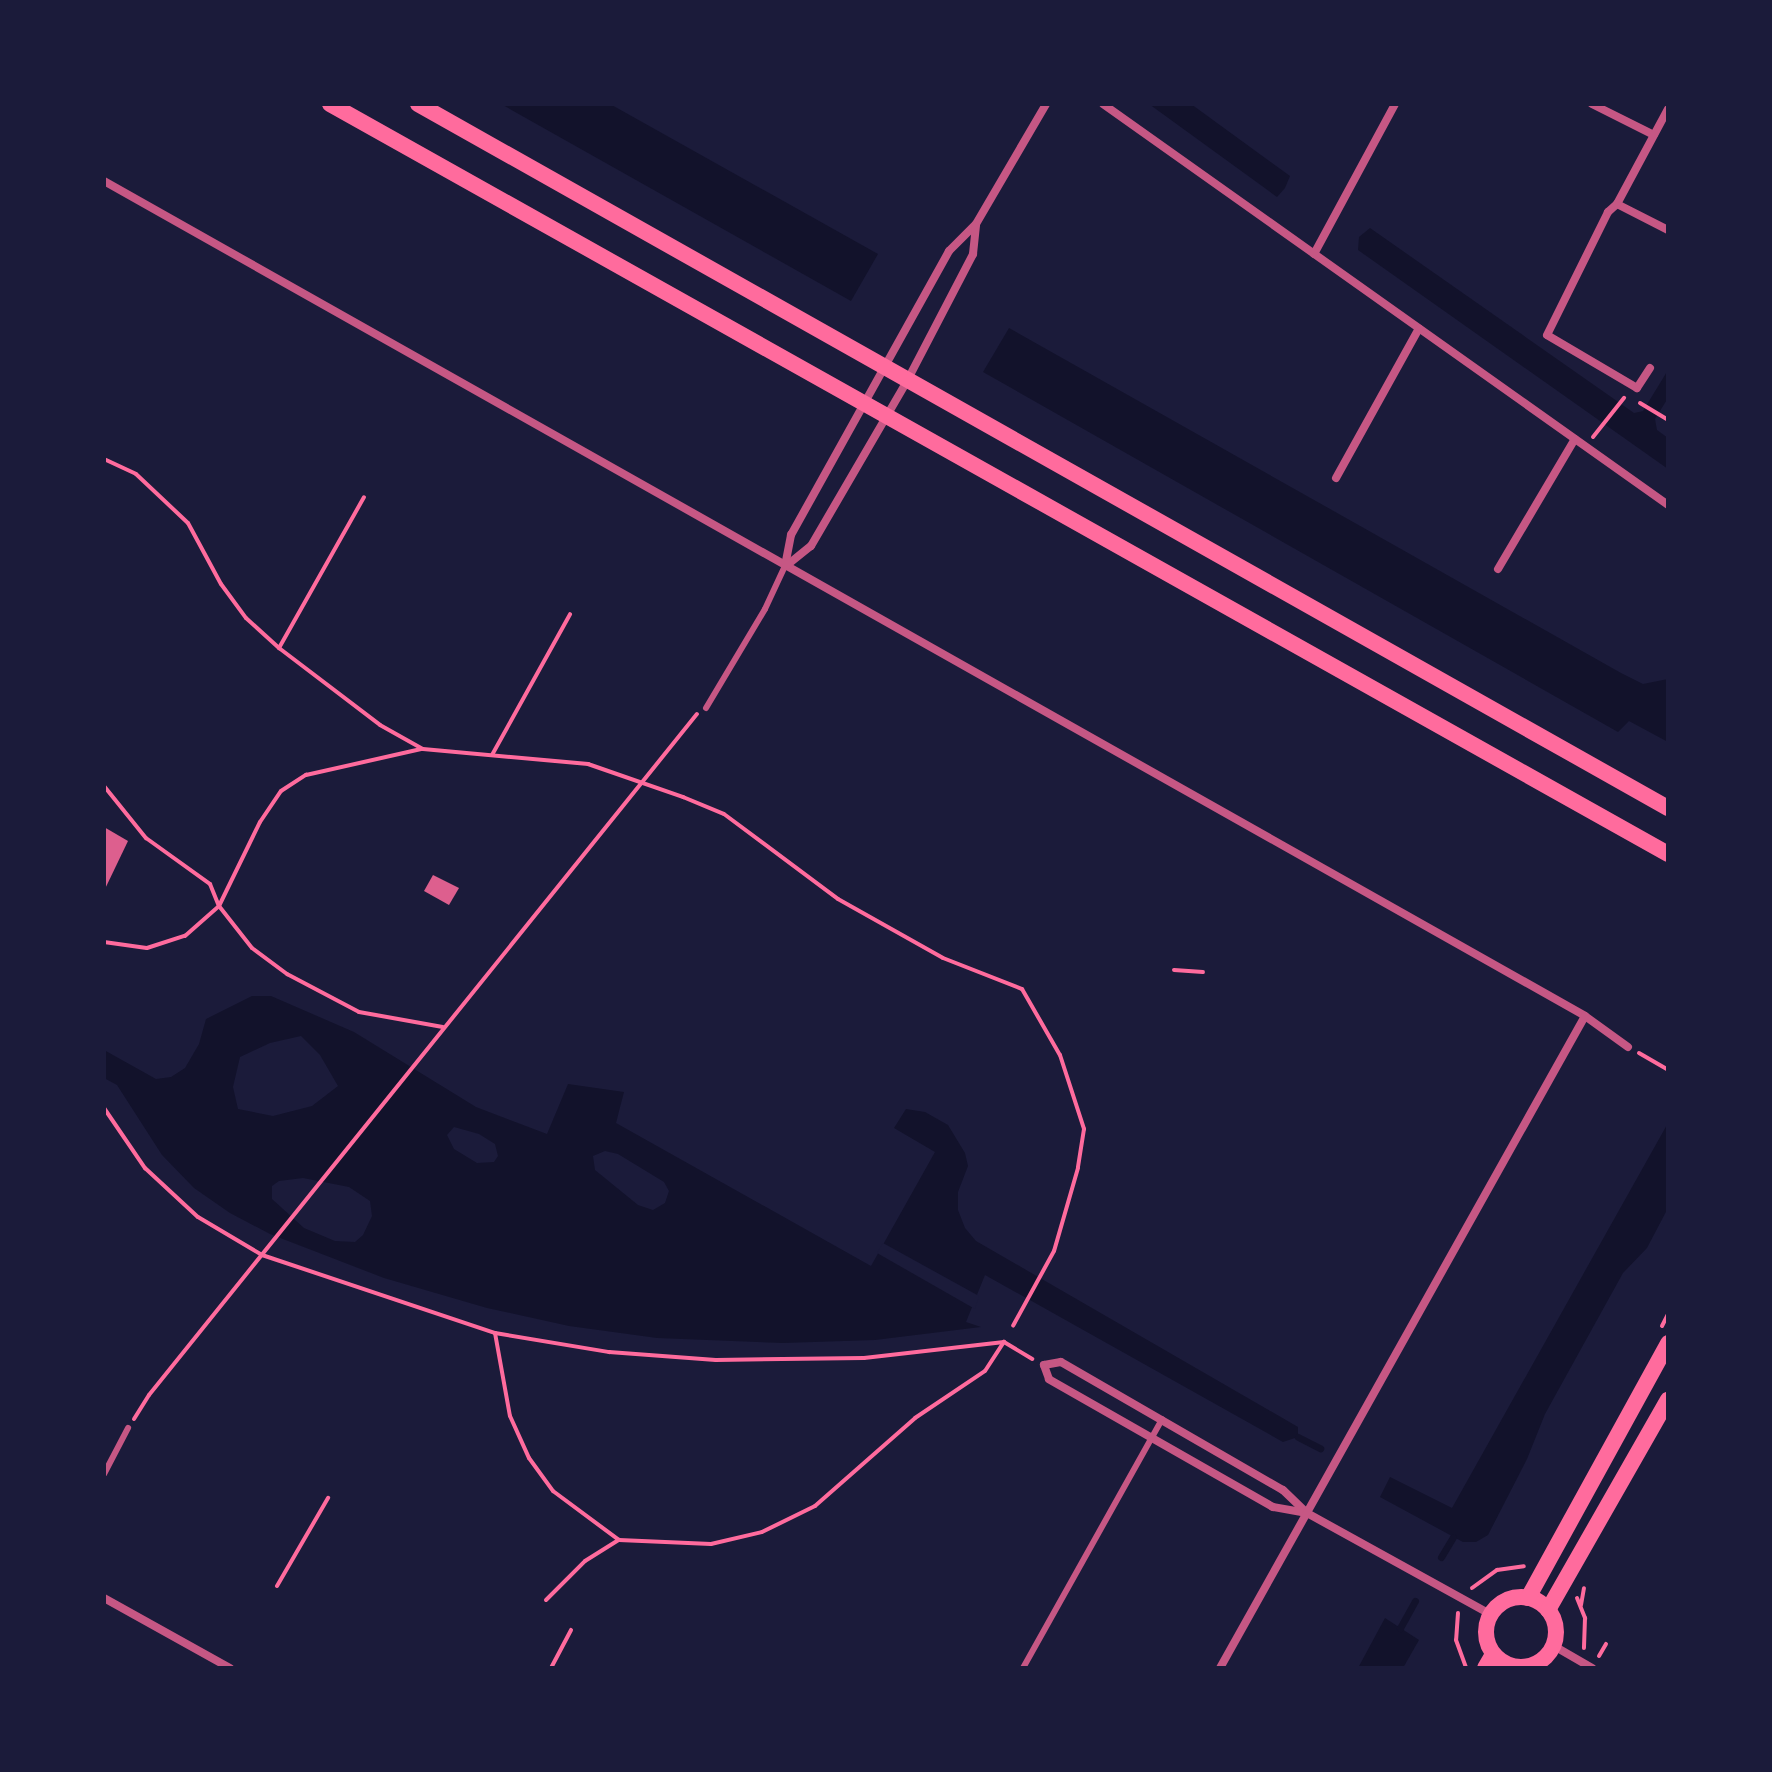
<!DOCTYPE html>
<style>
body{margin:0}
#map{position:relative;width:1772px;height:1772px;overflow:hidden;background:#1b1b3a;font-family:"Open Sans",sans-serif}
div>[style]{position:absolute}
.water>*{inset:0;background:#12122b}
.pier>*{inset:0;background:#1b1b3a}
.stream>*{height:7px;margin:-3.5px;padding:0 3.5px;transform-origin:3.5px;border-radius:3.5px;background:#12122b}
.building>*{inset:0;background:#dd5f8e}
.path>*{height:4px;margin:-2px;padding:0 2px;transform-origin:2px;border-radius:2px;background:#ff6b9d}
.service>*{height:6px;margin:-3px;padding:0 3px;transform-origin:3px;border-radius:3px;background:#c65784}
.minor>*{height:8px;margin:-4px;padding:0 4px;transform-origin:4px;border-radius:4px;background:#c65784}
.secondary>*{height:16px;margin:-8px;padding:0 8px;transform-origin:8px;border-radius:8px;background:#ff6b9d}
.secondary>.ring{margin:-8px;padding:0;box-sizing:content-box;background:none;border:16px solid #ff6b9d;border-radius:50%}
span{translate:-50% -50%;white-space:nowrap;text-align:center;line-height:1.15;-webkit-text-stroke:8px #1b1b3a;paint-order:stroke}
.frame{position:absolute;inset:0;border:106px solid #1b1b3a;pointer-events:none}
</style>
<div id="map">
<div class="water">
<div style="clip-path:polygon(501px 104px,610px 104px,878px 254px,851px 301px)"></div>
<div style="clip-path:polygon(1149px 104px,1191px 104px,1290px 176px,1285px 188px,1277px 197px)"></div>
<div style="clip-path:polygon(1370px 228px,1634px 413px,1643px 411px,1668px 370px,1668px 398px,1655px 419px,1657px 430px,1668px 438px,1668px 469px,1358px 250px,1359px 237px)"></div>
<div style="clip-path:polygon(1009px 328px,1621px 673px,1643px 684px,1668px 679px,1668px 742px,1629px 721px,1618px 732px,983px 372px)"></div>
<div style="clip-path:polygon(evenodd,252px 996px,271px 996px,354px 1032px,476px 1107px,547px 1134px,568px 1084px,624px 1092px,616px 1123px,871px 1266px,935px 1152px,894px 1128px,906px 1109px,925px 1112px,948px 1125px,965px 1153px,968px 1166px,958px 1192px,958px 1210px,965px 1228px,976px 1241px,1298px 1427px,1298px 1437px,1283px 1442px,985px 1275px,966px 1322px,981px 1327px,875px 1340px,783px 1343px,657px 1338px,569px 1326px,487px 1308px,384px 1278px,270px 1234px,230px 1213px,194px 1188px,162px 1155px,117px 1085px,104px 1078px,104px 1050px,156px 1079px,171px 1077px,185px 1068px,199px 1044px,206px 1019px,252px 996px,301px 1036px,320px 1055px,338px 1086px,312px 1106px,273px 1116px,238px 1109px,233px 1087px,240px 1057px,270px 1043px,301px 1036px,252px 996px,454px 1127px,479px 1134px,495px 1144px,498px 1156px,494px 1162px,477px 1163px,454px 1149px,447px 1135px,454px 1127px,252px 996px,605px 1151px,618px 1154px,664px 1182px,669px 1191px,665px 1203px,653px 1210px,638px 1205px,595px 1170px,593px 1156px,605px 1151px,252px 996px,303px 1178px,349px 1187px,370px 1201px,372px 1216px,363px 1235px,355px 1242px,335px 1241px,304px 1228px,272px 1199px,272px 1186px,279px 1181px,303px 1178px)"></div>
<div style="clip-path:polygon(1668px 1123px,1668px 1208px,1647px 1248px,1623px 1273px,1545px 1414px,1527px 1459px,1488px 1535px,1476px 1542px,1463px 1542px,1380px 1497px,1390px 1477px,1452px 1508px)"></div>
<div style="clip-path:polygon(1385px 1618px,1419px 1640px,1403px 1668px,1358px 1668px)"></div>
</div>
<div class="pier">
<div style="clip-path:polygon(883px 1243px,979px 1296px,975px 1309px,877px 1253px)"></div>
</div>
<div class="stream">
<div style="left:1298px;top:1437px;width:25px;rotate:27deg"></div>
<div style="left:1441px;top:1557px;width:23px;rotate:-59deg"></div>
<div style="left:1400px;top:1628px;width:31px;rotate:-61deg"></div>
</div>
<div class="building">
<div style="clip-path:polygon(104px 827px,128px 841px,104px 891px)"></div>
<div style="clip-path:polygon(433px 875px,459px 888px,449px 905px,424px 891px)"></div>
</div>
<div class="path">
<div style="left:1640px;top:403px;width:33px;rotate:31deg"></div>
<div style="left:1593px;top:437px;width:50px;rotate:-51.5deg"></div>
<div style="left:104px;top:459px;width:35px;rotate:25deg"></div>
<div style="left:136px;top:474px;width:71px;rotate:43.3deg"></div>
<div style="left:188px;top:523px;width:69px;rotate:61.6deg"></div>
<div style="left:221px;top:584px;width:42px;rotate:53.7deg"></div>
<div style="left:246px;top:618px;width:45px;rotate:42.3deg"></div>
<div style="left:279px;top:648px;width:127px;rotate:37.3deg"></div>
<div style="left:380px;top:725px;width:49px;rotate:29.2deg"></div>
<div style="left:423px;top:749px;width:166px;rotate:5.2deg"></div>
<div style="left:588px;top:764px;width:101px;rotate:19.2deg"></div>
<div style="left:683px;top:797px;width:44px;rotate:22.5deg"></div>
<div style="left:724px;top:814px;width:142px;rotate:36.7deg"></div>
<div style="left:838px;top:899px;width:120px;rotate:29.3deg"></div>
<div style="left:943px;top:958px;width:85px;rotate:21.4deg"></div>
<div style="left:1022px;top:989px;width:76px;rotate:60.1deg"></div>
<div style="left:1060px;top:1055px;width:78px;rotate:72deg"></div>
<div style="left:1084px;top:1129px;width:39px;rotate:99deg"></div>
<div style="left:1078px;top:1168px;width:86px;rotate:106.1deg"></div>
<div style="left:1054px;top:1251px;width:85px;rotate:118.7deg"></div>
<div style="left:279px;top:648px;width:173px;rotate:-60.6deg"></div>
<div style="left:492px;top:755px;width:161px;rotate:-61deg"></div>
<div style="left:104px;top:786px;width:67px;rotate:51.1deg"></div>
<div style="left:146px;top:838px;width:79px;rotate:35.7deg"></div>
<div style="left:210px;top:884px;width:24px;rotate:68deg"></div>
<div style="left:219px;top:906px;width:53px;rotate:51.8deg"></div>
<div style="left:252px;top:948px;width:44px;rotate:36.6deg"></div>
<div style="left:287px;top:974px;width:81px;rotate:27.8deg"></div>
<div style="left:359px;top:1012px;width:85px;rotate:10.1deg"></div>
<div style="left:104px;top:942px;width:43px;rotate:7.9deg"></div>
<div style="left:147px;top:948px;width:40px;rotate:-18deg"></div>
<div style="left:185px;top:936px;width:45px;rotate:-41.4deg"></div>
<div style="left:219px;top:906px;width:93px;rotate:-64deg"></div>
<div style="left:260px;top:822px;width:37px;rotate:-56deg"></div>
<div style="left:281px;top:791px;width:30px;rotate:-33deg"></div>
<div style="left:306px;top:775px;width:118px;rotate:-12.7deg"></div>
<div style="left:1174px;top:970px;width:29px;rotate:4deg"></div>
<div style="left:1639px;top:1053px;width:34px;rotate:30deg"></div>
<div style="left:104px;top:1108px;width:73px;rotate:55.7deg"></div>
<div style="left:145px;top:1168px;width:72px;rotate:42.8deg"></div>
<div style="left:198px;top:1217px;width:74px;rotate:30.7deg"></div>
<div style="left:262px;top:1255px;width:246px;rotate:18.5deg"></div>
<div style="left:495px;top:1333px;width:116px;rotate:9.5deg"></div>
<div style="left:609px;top:1352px;width:107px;rotate:4.3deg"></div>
<div style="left:716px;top:1360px;width:148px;rotate:-0.8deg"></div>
<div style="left:864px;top:1358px;width:141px;rotate:-6.5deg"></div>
<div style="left:1004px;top:1342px;width:33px;rotate:31deg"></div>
<div style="left:1662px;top:1326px;width:13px;rotate:-63deg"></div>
<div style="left:495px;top:1333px;width:84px;rotate:79.8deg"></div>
<div style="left:510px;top:1416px;width:46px;rotate:65.7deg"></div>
<div style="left:529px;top:1458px;width:41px;rotate:54deg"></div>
<div style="left:553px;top:1491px;width:82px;rotate:36.6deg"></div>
<div style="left:134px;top:1419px;width:28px;rotate:-58deg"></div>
<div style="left:149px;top:1395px;width:874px;rotate:-51.18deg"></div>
<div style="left:277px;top:1586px;width:102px;rotate:-59.9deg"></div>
<div style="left:1472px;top:1588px;width:31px;rotate:-36deg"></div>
<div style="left:1497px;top:1570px;width:27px;rotate:-8deg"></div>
<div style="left:1577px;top:1598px;width:22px;rotate:68deg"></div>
<div style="left:1585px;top:1618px;width:30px;rotate:92deg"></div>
<div style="left:546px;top:1600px;width:55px;rotate:-45deg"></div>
<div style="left:585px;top:1561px;width:40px;rotate:-32deg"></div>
<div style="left:619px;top:1540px;width:92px;rotate:2.5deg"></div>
<div style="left:711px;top:1544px;width:52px;rotate:-13.2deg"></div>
<div style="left:762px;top:1532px;width:59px;rotate:-26.1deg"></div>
<div style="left:815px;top:1506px;width:133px;rotate:-41.3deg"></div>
<div style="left:915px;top:1418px;width:84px;rotate:-33.9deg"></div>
<div style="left:985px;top:1371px;width:35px;rotate:-57deg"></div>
<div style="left:1581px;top:1605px;width:17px;rotate:-80deg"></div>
<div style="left:1458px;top:1613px;width:27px;rotate:94deg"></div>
<div style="left:1456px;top:1640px;width:30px;rotate:70deg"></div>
<div style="left:1599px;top:1656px;width:14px;rotate:-60deg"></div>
<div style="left:551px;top:1668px;width:43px;rotate:-62.2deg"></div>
</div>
<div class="service">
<div style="left:706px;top:708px;width:115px;rotate:-59.2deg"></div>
<div style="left:765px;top:609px;width:47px;rotate:-65.1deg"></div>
<div style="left:104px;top:1474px;width:52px;rotate:-62.4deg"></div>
<div style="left:1023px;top:1668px;width:285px;rotate:-60.8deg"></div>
</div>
<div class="minor">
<div style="left:1103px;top:104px;width:693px;rotate:35.36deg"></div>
<div style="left:1592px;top:104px;width:69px;rotate:26.6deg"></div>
<div style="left:104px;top:181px;width:1700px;rotate:29.41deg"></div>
<div style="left:1585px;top:1016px;width:53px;rotate:35.8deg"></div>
<div style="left:1617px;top:204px;width:57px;rotate:27deg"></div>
<div style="left:1314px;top:254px;width:170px;rotate:-61.6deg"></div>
<div style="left:1650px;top:368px;width:24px;rotate:123deg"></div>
<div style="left:1637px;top:388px;width:104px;rotate:-149.5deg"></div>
<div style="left:1547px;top:335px;width:137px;rotate:-63.6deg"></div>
<div style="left:1608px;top:212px;width:12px;rotate:-42deg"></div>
<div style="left:1617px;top:204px;width:108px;rotate:-61.8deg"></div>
<div style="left:1336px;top:478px;width:171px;rotate:-61deg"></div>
<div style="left:785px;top:566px;width:32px;rotate:-79deg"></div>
<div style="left:791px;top:535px;width:325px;rotate:-60.9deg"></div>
<div style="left:949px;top:251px;width:38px;rotate:-45deg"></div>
<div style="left:976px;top:224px;width:139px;rotate:-59.7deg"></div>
<div style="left:786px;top:566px;width:32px;rotate:-39deg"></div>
<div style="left:811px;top:546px;width:191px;rotate:-59.8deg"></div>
<div style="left:907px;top:381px;width:143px;rotate:-62.5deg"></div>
<div style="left:973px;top:254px;width:28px;rotate:-84deg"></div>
<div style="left:1498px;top:569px;width:151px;rotate:-59.4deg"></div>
<div style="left:1307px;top:1513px;width:35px;rotate:-170deg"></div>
<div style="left:1273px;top:1507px;width:258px;rotate:-150.3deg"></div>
<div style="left:1049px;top:1379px;width:15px;rotate:-110deg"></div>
<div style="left:1044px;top:1365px;width:17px;rotate:-10deg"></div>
<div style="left:1061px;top:1362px;width:256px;rotate:30deg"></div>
<div style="left:1283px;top:1490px;width:33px;rotate:44deg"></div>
<div style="left:1307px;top:1513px;width:209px;rotate:28.9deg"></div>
<div style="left:104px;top:1598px;width:144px;rotate:29.1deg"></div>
<div style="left:1554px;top:1646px;width:44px;rotate:30.1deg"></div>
<div style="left:1220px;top:1668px;width:747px;rotate:-60.76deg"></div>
</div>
<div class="secondary">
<div style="left:330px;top:104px;width:1534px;rotate:29.27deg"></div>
<div style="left:418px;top:104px;width:1435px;rotate:29.39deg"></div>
<div class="ring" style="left:1486px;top:1597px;width:54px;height:54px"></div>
<div style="left:1528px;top:1598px;width:291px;rotate:-61.2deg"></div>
<div style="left:1548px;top:1610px;width:242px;rotate:-60.3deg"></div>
<div style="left:1485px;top:1668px;width:16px;rotate:-60deg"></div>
</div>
<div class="frame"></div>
</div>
